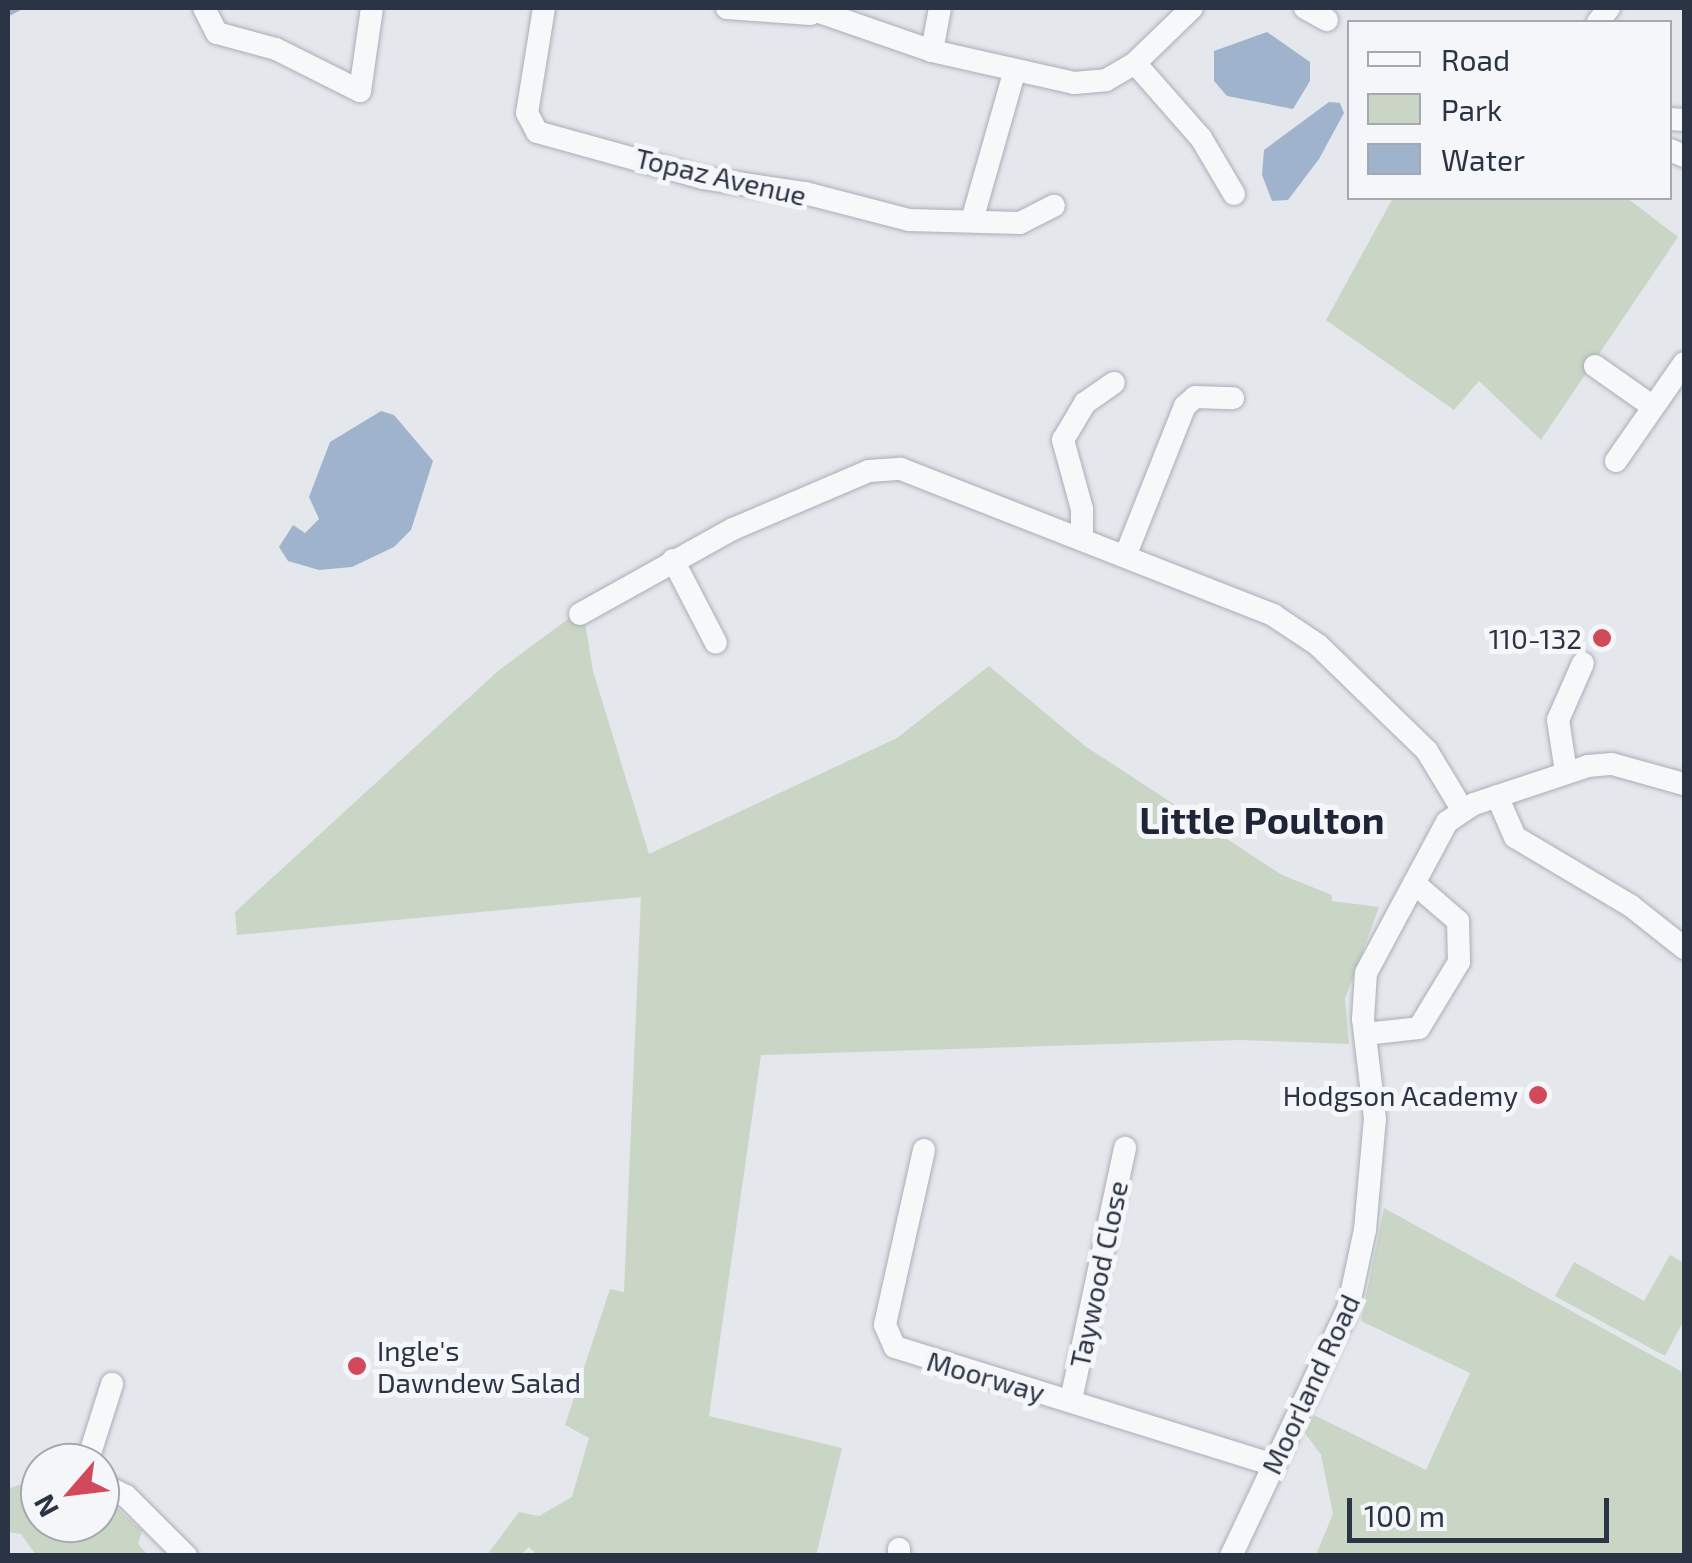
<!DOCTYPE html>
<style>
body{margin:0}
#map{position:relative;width:1692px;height:1563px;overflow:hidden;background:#e4e7ec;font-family:"Exo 2",sans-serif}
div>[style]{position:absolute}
.green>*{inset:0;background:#c9d6c5}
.water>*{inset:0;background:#9fb4cc}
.stream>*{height:5px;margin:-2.5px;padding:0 2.5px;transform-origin:2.5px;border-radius:2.5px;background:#9fb4cc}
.roads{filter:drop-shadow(0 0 2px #a9aeb7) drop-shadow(0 0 2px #a9aeb7)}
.minor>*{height:22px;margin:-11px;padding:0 11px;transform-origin:11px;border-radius:11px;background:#f7f8fa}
.dots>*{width:28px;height:28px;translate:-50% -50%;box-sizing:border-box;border:5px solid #f4f6f9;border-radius:50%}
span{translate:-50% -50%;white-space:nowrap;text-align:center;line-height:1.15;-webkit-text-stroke:10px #f4f6f9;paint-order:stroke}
.street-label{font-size:28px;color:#2b3445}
.poi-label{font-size:28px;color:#2b3445}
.right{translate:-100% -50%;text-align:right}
.left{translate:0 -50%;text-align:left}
.district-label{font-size:38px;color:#1d2536;font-weight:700}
.frame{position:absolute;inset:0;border:10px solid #2b3445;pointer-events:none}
.legend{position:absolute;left:1347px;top:20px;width:325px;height:180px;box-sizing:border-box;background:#f4f6f9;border:2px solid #a4a8b1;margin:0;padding:12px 18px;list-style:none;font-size:30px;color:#2b3445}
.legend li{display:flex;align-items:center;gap:20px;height:50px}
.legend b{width:50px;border:2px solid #a4a8b1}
.north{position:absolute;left:20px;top:1443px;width:100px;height:100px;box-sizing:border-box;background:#f4f6f9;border:2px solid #a4a8b1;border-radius:50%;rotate:242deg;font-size:28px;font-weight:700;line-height:40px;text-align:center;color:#2b3445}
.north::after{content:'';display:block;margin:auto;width:35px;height:45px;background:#d1495b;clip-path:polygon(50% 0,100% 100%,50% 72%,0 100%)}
.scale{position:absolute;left:1347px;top:1498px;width:262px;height:45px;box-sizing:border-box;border:5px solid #2b3445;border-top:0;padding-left:12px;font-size:30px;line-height:35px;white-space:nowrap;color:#2b3445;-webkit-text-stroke:8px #f4f6f9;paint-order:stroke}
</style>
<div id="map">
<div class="green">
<div style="clip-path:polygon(1393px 198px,1627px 198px,1678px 237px,1541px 440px,1479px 381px,1454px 410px,1326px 320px)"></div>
<div style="clip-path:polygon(572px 616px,585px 622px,593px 671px,649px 854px,897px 738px,989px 666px,1085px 746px,1282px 875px,1332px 895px,1332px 901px,1379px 907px,1345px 999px,1349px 1044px,1240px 1040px,761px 1055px,709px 1416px,842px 1448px,816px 1556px,538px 1556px,529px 1547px,520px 1555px,487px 1555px,519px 1512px,539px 1516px,572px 1497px,589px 1438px,565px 1425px,610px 1289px,624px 1292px,641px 897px,237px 935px,235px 912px,498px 671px)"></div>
<div style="clip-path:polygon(1384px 1208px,1684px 1373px,1684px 1555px,1316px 1555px,1333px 1514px,1321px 1455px,1305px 1433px,1314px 1415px,1426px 1470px,1470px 1373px,1361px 1321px)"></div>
<div style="clip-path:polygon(1670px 1255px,1684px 1263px,1684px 1320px,1665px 1356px,1555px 1296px,1574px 1262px,1644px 1301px)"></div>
<div style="clip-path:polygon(40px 1477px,40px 1523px,100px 1523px,100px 1492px,142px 1531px,138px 1544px,148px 1555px,36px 1555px,21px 1534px,8px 1532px,8px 1489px)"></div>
</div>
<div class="water">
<div style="clip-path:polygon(1267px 32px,1310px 62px,1310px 81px,1293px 109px,1227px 96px,1214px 81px,1214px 51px)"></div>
<div style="clip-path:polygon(1329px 102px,1340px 103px,1344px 113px,1319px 159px,1288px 200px,1272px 201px,1262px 175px,1264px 150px)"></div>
<div style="clip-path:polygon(381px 411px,394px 415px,433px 461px,411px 530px,394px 547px,352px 567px,319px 570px,288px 561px,279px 547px,293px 525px,305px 533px,319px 519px,309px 497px,330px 442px)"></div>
</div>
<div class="stream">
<div style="left:8px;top:13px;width:11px;rotate:-27deg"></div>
</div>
<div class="roads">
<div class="minor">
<div style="left:204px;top:8px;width:28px;rotate:63deg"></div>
<div style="left:217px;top:33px;width:61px;rotate:15.2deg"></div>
<div style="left:276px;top:49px;width:94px;rotate:26.6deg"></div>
<div style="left:360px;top:91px;width:84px;rotate:-81.8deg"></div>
<div style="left:544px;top:8px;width:106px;rotate:99.2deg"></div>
<div style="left:527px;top:113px;width:21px;rotate:62deg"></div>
<div style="left:537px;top:132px;width:172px;rotate:15.5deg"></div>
<div style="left:703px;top:178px;width:103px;rotate:8.4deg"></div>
<div style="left:805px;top:193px;width:107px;rotate:14.6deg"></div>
<div style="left:909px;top:220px;width:111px;rotate:1.5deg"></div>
<div style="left:1020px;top:223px;width:38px;rotate:-27deg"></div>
<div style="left:727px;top:8px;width:84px;rotate:4.1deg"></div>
<div style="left:808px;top:8px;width:131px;rotate:19.1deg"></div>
<div style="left:932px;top:51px;width:146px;rotate:12.7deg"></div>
<div style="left:1074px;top:83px;width:32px;rotate:-5deg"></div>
<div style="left:1106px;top:80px;width:34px;rotate:-30deg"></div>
<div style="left:1135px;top:63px;width:79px;rotate:-44deg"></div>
<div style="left:1305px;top:8px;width:25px;rotate:29deg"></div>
<div style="left:1598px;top:22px;width:18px;rotate:-52deg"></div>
<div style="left:932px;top:51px;width:44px;rotate:-79.5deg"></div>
<div style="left:1135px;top:63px;width:100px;rotate:48.7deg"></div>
<div style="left:1201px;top:138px;width:65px;rotate:59.5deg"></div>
<div style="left:1670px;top:119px;width:14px;rotate:4deg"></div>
<div style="left:1670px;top:150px;width:15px;rotate:23deg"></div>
<div style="left:973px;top:217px;width:150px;rotate:-74.1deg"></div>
<div style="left:1595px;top:366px;width:70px;rotate:35.1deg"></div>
<div style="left:1616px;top:461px;width:119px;rotate:-55.2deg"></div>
<div style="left:1082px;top:539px;width:30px;rotate:-90deg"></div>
<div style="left:1082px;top:509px;width:72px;rotate:-105.4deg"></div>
<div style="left:1063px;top:440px;width:43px;rotate:-59.3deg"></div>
<div style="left:1085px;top:403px;width:35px;rotate:-35deg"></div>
<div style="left:1126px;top:554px;width:159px;rotate:-68.3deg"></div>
<div style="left:1185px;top:406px;width:13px;rotate:-42deg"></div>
<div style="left:1195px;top:397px;width:38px;rotate:2deg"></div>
<div style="left:673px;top:560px;width:93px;rotate:62.6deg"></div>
<div style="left:580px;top:614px;width:175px;rotate:-29.1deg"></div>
<div style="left:733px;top:529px;width:148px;rotate:-23.1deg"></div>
<div style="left:869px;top:471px;width:32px;rotate:-4deg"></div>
<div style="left:901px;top:469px;width:400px;rotate:21.4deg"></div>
<div style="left:1273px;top:615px;width:54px;rotate:33.7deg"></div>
<div style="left:1318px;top:645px;width:152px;rotate:44.2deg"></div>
<div style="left:1427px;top:751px;width:68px;rotate:58.9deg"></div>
<div style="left:1566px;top:772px;width:53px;rotate:-98.7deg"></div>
<div style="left:1558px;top:720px;width:62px;rotate:-66.3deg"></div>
<div style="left:1497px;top:796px;width:45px;rotate:66.3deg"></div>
<div style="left:1515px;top:837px;width:135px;rotate:30.7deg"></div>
<div style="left:1631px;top:906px;width:68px;rotate:38.4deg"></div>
<div style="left:1365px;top:1034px;width:54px;rotate:-6.3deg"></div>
<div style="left:1419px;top:1028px;width:77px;rotate:-58.8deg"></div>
<div style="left:1459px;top:962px;width:41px;rotate:-91.4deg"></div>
<div style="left:1458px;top:921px;width:58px;rotate:-139.2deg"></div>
<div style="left:924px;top:1150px;width:179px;rotate:102.6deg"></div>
<div style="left:885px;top:1325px;width:24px;rotate:66deg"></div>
<div style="left:895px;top:1347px;width:396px;rotate:17.3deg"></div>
<div style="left:1071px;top:1400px;width:258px;rotate:-77.9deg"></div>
<div style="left:87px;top:1463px;width:83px;rotate:-72.4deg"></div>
<div style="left:100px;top:1483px;width:29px;rotate:27deg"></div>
<div style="left:126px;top:1496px;width:85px;rotate:45deg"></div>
<div style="left:899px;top:1549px;width:7px;rotate:90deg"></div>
<div style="left:1231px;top:1556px;width:273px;rotate:-64.7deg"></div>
<div style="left:1348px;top:1309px;width:81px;rotate:-77.9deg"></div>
<div style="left:1365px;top:1230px;width:111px;rotate:-84.9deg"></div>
<div style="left:1375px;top:1119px;width:101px;rotate:-96.8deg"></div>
<div style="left:1363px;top:1019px;width:46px;rotate:-86.3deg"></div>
<div style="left:1366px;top:973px;width:171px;rotate:-61.8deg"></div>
<div style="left:1447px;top:822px;width:32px;rotate:-34deg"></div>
<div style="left:1474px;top:804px;width:120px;rotate:-18.4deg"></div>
<div style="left:1588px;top:766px;width:24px;rotate:-5deg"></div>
<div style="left:1612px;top:764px;width:75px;rotate:15.5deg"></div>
</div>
</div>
<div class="dots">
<div style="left:1602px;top:638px;background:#d1495b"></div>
<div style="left:1538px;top:1095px;background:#d1495b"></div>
<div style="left:357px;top:1366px;background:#d1495b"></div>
</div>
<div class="street-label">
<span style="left:721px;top:176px;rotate:13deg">Topaz Avenue</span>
<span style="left:1098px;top:1274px;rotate:-78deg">Taywood Close</span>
<span style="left:986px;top:1376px;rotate:16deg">Moorway</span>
<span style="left:1310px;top:1384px;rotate:-65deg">Moorland Road</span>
</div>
<div class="poi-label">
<span class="right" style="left:1582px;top:638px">110-132</span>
<span class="right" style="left:1518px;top:1095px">Hodgson Academy</span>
<span class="left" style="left:377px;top:1366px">Ingle's<br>Dawndew Salad</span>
</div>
<div class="district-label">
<span style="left:1262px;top:820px">Little Poulton</span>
</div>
<div class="frame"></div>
<ul class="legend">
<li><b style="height:12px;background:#f7f8fa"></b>Road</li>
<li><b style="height:28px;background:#c9d6c5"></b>Park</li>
<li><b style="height:28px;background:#9fb4cc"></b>Water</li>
</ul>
<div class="north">N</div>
<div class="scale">100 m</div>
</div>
